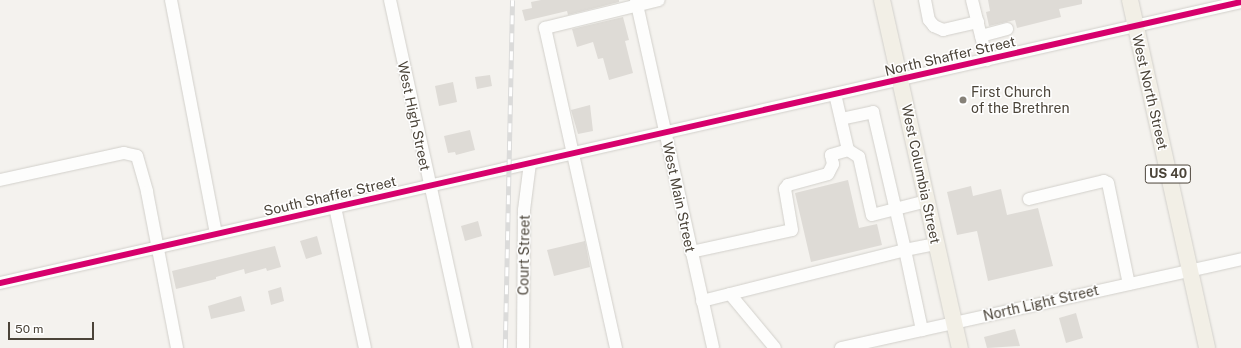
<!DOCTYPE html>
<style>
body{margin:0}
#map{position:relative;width:1241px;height:348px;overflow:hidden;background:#f4f2ee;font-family:"Public Sans",sans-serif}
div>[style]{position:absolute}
.building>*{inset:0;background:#dedbd6}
.roads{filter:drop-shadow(0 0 1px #d2d0cb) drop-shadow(0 0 1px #d2d0cb)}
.minor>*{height:12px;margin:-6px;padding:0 6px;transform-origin:6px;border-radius:6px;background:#fdfdfc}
.major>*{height:16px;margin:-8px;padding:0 8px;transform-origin:8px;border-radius:8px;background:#f2efe6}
.rail>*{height:4.5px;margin-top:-2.25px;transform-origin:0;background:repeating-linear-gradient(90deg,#fff 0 9px,#dbdbda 0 18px);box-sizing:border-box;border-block:1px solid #dbdbda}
.cycleway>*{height:6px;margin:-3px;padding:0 3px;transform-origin:3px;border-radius:3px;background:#d6006c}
.dots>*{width:11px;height:11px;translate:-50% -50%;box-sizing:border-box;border:2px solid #fff;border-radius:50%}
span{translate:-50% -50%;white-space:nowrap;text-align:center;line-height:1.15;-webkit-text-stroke:3px #fff;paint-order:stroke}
.shield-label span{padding:1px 3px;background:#fff;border:1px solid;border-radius:3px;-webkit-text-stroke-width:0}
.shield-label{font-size:13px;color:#4b4439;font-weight:700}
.street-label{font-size:14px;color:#4b4439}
.poi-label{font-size:14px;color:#4b4439}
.left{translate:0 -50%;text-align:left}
.scale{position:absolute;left:8px;top:322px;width:86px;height:18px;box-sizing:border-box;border:2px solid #4b4439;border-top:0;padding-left:5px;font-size:12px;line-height:14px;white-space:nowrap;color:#4b4439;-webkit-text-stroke:3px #fff;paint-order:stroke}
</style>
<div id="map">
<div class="building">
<div style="clip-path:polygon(541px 0,619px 0,619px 2px,568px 15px,567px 11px,525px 21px,522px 10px,532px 8px,531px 2px)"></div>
<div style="clip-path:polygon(988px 0,1082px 0,1082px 4px,1059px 9px,1061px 17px,1017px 28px,1015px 20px,989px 26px,986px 12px,990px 11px)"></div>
<div style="clip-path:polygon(623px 17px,629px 40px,625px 41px,633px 73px,609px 80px,603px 58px,598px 59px,593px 42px,577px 47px,572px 29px)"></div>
<div style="clip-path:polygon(490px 75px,492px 86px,477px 89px,475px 77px)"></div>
<div style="clip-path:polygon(453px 82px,457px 102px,439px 106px,435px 86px)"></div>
<div style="clip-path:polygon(590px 105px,593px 131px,578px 134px,571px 110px)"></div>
<div style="clip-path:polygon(470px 130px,475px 150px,456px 155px,455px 152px,448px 153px,444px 136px)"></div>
<div style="clip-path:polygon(848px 180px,859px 228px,877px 224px,882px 245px,811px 262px,795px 193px)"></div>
<div style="clip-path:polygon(971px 186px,973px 196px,1001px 189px,1007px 215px,1038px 208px,1053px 266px,988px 281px,977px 231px,957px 235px,947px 192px)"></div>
<div style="clip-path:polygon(478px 221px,482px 236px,465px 241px,461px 226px)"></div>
<div style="clip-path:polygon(317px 236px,322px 254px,306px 259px,300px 241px)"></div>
<div style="clip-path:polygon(585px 241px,590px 267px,554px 276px,547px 250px)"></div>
<div style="clip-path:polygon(275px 246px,281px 267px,267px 271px,266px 268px,245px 274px,244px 269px,216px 277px,216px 279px,176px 289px,172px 271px)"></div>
<div style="clip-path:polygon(281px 287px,284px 301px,271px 305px,268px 291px)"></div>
<div style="clip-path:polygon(241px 296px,245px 311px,211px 319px,208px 306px)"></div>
<div style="clip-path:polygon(1076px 313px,1083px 338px,1066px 343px,1059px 318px)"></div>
<div style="clip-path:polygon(1015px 329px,1020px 346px,987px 348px,984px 337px)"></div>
</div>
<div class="roads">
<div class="minor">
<div style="left:171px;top:0;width:238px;rotate:79.1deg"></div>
<div style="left:390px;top:0;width:356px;rotate:77.7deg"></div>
<div style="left:636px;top:0;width:356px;rotate:77.5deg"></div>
<div style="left:925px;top:0;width:20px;rotate:79deg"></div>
<div style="left:929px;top:20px;width:8px;rotate:50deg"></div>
<div style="left:934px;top:26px;width:10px;rotate:24deg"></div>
<div style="left:943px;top:30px;width:36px;rotate:-13deg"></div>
<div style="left:972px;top:0;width:62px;rotate:76deg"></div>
<div style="left:981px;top:36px;width:27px;rotate:-15deg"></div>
<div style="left:835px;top:94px;width:57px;rotate:76.9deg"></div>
<div style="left:848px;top:150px;width:13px;rotate:32deg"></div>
<div style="left:859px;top:157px;width:59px;rotate:77.4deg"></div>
<div style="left:872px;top:215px;width:57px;rotate:-14.3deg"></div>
<div style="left:841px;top:119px;width:33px;rotate:-12deg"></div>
<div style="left:873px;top:112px;width:142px;rotate:76.9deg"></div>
<div style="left:905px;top:250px;width:33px;rotate:-11deg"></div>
<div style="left:0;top:180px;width:127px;rotate:-12.3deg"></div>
<div style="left:124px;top:153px;width:13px;rotate:13deg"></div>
<div style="left:137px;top:156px;width:37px;rotate:74deg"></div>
<div style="left:147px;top:192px;width:159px;rotate:79.1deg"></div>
<div style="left:1029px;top:199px;width:77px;rotate:-13.5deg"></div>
<div style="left:1104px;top:181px;width:4px;rotate:27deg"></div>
<div style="left:1108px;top:183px;width:103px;rotate:78.3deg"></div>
<div style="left:335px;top:207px;width:144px;rotate:78deg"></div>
<div style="left:691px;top:252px;width:103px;rotate:-12.3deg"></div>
<div style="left:792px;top:230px;width:42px;rotate:-99.7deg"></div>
<div style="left:785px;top:189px;width:5px;rotate:-53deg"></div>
<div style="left:788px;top:185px;width:41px;rotate:-15.4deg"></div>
<div style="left:828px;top:174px;width:11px;rotate:-63deg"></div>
<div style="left:833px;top:164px;width:9px;rotate:-103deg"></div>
<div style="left:831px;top:155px;width:18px;rotate:-16deg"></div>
<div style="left:0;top:283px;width:1272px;rotate:-12.76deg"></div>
<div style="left:730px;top:294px;width:70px;rotate:50.2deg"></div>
<div style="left:702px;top:301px;width:209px;rotate:-14.1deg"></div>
<div style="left:905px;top:250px;width:82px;rotate:78deg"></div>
<div style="left:523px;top:348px;width:138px;rotate:-89.6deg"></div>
<div style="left:524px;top:210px;width:47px;rotate:-82.7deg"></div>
<div style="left:616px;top:348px;width:328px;rotate:-102.5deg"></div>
<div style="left:545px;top:28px;width:117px;rotate:-13.8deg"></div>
<div style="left:841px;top:348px;width:410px;rotate:-12.5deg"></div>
</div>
<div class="major">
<div style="left:882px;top:0;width:357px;rotate:77.4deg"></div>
<div style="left:1130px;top:0;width:356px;rotate:77.5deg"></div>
</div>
</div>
<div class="rail">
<div style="left:505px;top:348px;width:348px;rotate:-88.8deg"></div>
</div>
<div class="cycleway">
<div style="left:0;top:283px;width:1272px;rotate:-12.76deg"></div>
</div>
<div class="dots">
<div style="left:963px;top:100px;background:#868178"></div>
</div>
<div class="shield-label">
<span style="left:1168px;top:174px">US 40</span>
</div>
<div class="street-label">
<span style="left:950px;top:56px;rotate:-13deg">North Shaffer Street</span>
<span style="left:1150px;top:92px;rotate:77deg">West North Street</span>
<span style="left:414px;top:116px;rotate:78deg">West High Street</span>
<span style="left:921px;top:174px;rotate:78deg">West Columbia Street</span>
<span style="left:330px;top:196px;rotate:-13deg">South Shaffer Street</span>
<span style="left:679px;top:197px;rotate:78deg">West Main Street</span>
<span style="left:524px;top:255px;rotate:-89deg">Court Street</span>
<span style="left:1041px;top:303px;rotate:-13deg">North Light Street</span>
</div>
<div class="poi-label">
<span class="left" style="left:971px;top:100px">First Church<br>of the Brethren</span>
</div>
<div class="scale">50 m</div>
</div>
